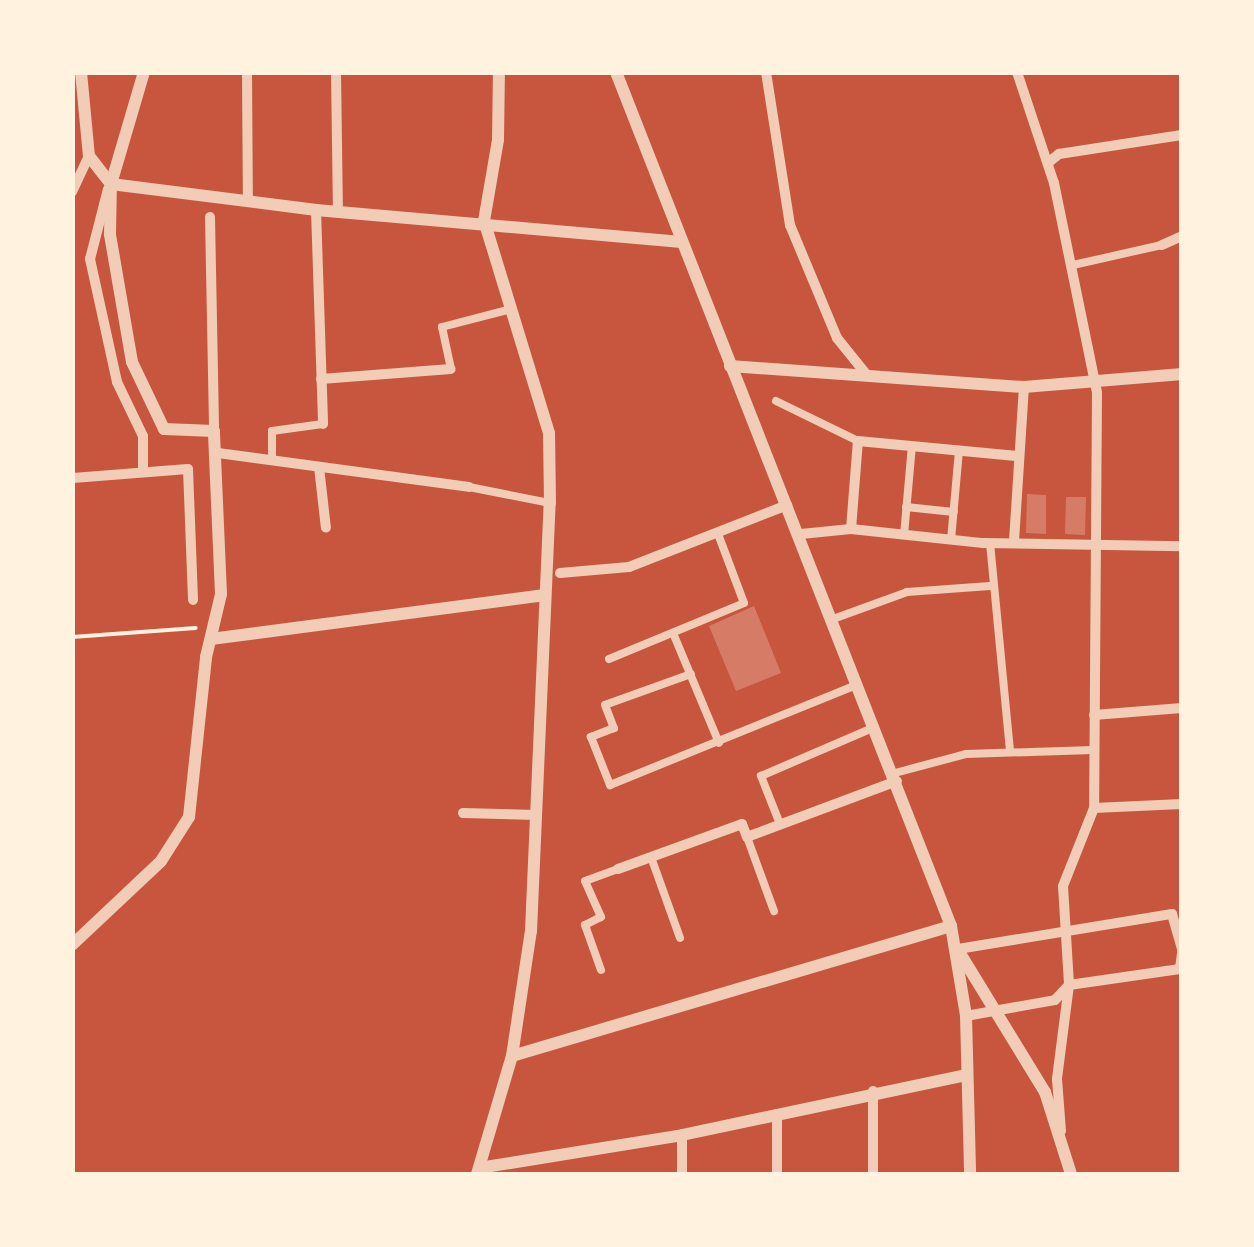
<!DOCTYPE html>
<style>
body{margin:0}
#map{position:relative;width:1254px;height:1247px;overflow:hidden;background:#c8553d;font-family:"PT Serif",serif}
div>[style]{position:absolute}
.building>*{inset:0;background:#d67c66}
.path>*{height:4px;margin:-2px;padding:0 2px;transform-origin:2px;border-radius:2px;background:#fff3e0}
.pedestrian>*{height:8px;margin:-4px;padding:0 4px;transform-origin:4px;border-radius:4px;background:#f1ccb7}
.minor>*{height:10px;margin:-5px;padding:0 5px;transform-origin:5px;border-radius:5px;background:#f1ccb7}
.tertiary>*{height:12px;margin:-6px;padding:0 6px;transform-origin:6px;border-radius:6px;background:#f1ccb7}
span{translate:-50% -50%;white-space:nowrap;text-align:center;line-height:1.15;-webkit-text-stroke:10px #fff3e0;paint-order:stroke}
.frame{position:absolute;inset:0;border:75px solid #fff3e0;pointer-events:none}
</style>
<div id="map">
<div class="building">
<div style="clip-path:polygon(1027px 494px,1046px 495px,1046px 534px,1026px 533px)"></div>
<div style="clip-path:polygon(1066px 497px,1086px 497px,1085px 535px,1065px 534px)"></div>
<div style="clip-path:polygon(754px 606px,781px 673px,736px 691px,709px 626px)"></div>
</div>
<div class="path">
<div style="left:72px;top:637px;width:124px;rotate:-4.2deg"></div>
</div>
<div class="pedestrian">
<div style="left:1073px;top:265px;width:91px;rotate:-12.7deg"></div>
<div style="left:451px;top:369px;width:43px;rotate:-102.1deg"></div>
<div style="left:442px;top:327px;width:71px;rotate:-14.6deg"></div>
<div style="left:776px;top:401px;width:91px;rotate:26deg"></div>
<div style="left:272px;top:456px;width:25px;rotate:-90deg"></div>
<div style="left:272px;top:431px;width:51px;rotate:-7.8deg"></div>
<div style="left:469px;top:487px;width:83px;rotate:11.2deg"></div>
<div style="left:906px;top:507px;width:48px;rotate:5.9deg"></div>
<div style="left:904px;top:535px;width:89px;rotate:-84.9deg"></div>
<div style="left:951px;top:540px;width:90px;rotate:-84.9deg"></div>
<div style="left:990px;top:543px;width:208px;rotate:84.5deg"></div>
<div style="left:833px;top:619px;width:79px;rotate:-20deg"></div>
<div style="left:907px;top:592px;width:83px;rotate:-4.1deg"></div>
<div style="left:673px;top:633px;width:119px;rotate:67.3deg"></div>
<div style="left:609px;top:659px;width:146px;rotate:-22.5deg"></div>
<div style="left:744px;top:603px;width:74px;rotate:-110.6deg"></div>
<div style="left:691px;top:674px;width:91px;rotate:160.2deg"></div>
<div style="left:605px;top:705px;width:25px;rotate:69deg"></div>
<div style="left:614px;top:728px;width:25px;rotate:159deg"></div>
<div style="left:591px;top:737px;width:52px;rotate:68.4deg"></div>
<div style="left:610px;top:785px;width:266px;rotate:-22.1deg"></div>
<div style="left:895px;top:773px;width:73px;rotate:-15deg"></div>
<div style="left:966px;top:754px;width:127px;rotate:-1.8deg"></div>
<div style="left:780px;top:824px;width:52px;rotate:-111.6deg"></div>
<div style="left:761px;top:776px;width:124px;rotate:-23.3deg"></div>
<div style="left:747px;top:837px;width:79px;rotate:70deg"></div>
<div style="left:651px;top:857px;width:86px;rotate:70.3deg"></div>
<div style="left:601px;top:970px;width:48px;rotate:-109.6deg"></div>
<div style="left:585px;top:925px;width:18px;rotate:-27deg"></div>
<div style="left:601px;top:917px;width:39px;rotate:-114deg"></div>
<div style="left:585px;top:881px;width:35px;rotate:-20deg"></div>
</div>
<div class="minor">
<div style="left:247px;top:72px;width:129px;rotate:89.6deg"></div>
<div style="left:336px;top:72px;width:140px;rotate:89.2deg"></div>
<div style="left:766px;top:72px;width:155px;rotate:81.1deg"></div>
<div style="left:790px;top:225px;width:122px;rotate:67.4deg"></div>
<div style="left:837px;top:338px;width:48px;rotate:51deg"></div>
<div style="left:1017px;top:72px;width:117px;rotate:71.6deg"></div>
<div style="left:1054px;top:183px;width:214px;rotate:78.4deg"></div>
<div style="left:1097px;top:393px;width:415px;rotate:90.4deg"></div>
<div style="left:1094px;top:808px;width:84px;rotate:111.7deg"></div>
<div style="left:1063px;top:886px;width:99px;rotate:86.5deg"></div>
<div style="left:1069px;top:985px;width:95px;rotate:97.3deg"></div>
<div style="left:1057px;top:1079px;width:52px;rotate:85.6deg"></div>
<div style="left:1049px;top:162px;width:13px;rotate:-39deg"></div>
<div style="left:1059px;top:154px;width:124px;rotate:-8.8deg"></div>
<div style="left:108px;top:189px;width:72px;rotate:104.4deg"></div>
<div style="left:90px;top:259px;width:126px;rotate:77.6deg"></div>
<div style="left:117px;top:382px;width:60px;rotate:64.3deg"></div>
<div style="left:143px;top:436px;width:35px;rotate:90deg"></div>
<div style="left:72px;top:192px;width:40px;rotate:-65deg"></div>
<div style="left:316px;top:210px;width:214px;rotate:88.1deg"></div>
<div style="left:210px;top:217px;width:214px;rotate:88.9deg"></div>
<div style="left:1162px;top:245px;width:22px;rotate:-24deg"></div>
<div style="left:321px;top:379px;width:130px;rotate:-4.4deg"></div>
<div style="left:218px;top:453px;width:253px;rotate:7.7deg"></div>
<div style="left:319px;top:467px;width:61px;rotate:83.5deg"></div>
<div style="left:73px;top:478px;width:115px;rotate:-4.5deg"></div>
<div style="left:188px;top:469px;width:131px;rotate:87.8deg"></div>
<div style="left:851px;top:529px;width:88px;rotate:-85.5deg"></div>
<div style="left:858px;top:441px;width:161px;rotate:5.4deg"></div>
<div style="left:801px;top:534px;width:50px;rotate:-5.7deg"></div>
<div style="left:851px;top:529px;width:133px;rotate:6.1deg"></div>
<div style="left:983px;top:543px;width:199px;rotate:0.9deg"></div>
<div style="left:1014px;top:541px;width:154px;rotate:-86.3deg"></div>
<div style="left:560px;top:573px;width:69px;rotate:-5deg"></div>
<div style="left:629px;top:567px;width:170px;rotate:-21.4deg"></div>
<div style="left:1094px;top:715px;width:88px;rotate:-4.5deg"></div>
<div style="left:1094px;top:808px;width:88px;rotate:-2.6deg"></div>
<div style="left:463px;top:813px;width:74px;rotate:1.5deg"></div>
<div style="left:618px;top:869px;width:132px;rotate:-19.9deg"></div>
<div style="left:742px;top:824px;width:14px;rotate:69deg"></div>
<div style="left:747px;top:837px;width:160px;rotate:-20.5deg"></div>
<div style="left:958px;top:949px;width:217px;rotate:-9.3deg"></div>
<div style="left:1172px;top:914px;width:37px;rotate:74deg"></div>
<div style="left:966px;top:1016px;width:90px;rotate:-10.2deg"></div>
<div style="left:1055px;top:1000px;width:21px;rotate:-47deg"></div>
<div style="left:1069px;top:985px;width:112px;rotate:-8.2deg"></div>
<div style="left:1180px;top:969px;width:17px;rotate:-83deg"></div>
<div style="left:873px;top:1091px;width:83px;rotate:90deg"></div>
<div style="left:777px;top:1114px;width:60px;rotate:90deg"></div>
<div style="left:682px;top:1174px;width:39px;rotate:-90deg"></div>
</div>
<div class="tertiary">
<div style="left:81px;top:72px;width:84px;rotate:84.6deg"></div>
<div style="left:89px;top:156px;width:36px;rotate:52deg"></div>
<div style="left:616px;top:72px;width:917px;rotate:68.58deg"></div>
<div style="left:951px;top:926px;width:91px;rotate:80.5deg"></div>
<div style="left:966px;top:1016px;width:158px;rotate:88.5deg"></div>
<div style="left:111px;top:184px;width:207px;rotate:7.2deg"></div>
<div style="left:316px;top:210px;width:364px;rotate:5deg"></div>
<div style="left:730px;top:366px;width:295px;rotate:4.1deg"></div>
<div style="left:1024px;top:387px;width:159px;rotate:-4.7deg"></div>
<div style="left:211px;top:639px;width:335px;rotate:-7.5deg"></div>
<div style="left:72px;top:945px;width:122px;rotate:-43.3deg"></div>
<div style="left:161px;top:861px;width:52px;rotate:-57.5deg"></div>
<div style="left:189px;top:817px;width:161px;rotate:-83.9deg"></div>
<div style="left:206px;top:657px;width:65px;rotate:-76.6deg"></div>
<div style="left:221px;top:594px;width:163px;rotate:-92.5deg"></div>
<div style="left:214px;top:431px;width:50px;rotate:-177.7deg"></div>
<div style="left:164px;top:429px;width:74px;rotate:-115.5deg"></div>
<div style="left:132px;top:362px;width:130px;rotate:-99.8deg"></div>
<div style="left:110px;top:234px;width:50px;rotate:-88.9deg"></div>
<div style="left:111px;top:184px;width:117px;rotate:-73.6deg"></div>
<div style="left:961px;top:955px;width:161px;rotate:58.5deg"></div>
<div style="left:1045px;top:1092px;width:86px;rotate:72.4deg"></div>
<div style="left:512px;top:1056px;width:458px;rotate:-16.5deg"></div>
<div style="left:479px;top:1168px;width:206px;rotate:-9.2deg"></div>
<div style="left:682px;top:1135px;width:290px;rotate:-11.9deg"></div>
<div style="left:477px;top:1174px;width:123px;rotate:-73.5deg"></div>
<div style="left:512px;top:1056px;width:126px;rotate:-81.4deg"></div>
<div style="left:531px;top:931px;width:428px;rotate:-87.5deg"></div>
<div style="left:550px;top:503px;width:70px;rotate:-90.8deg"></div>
<div style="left:549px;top:433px;width:222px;rotate:-107deg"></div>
<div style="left:484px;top:221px;width:82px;rotate:-80.2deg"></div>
<div style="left:498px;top:140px;width:68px;rotate:-89.2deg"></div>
</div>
<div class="frame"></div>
</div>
